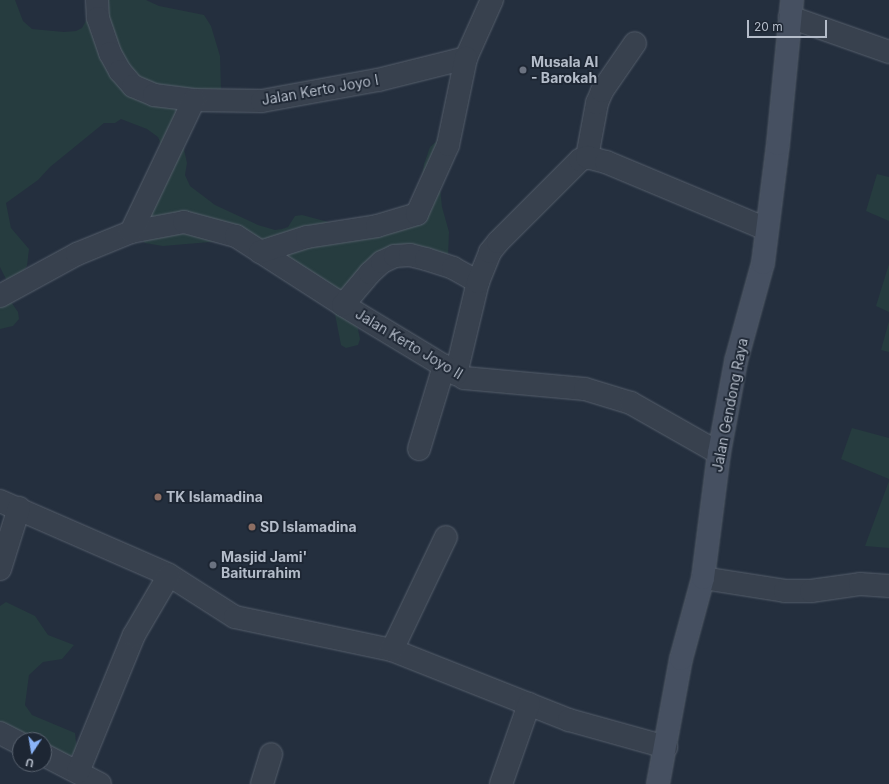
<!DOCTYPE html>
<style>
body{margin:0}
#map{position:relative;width:889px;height:784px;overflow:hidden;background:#242f3e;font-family:Inter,sans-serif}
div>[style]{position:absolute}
.green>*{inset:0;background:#263c3f}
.roads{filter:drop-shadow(0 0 1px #565f6c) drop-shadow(0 0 1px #565f6c)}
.minor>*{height:22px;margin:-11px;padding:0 11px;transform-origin:11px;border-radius:11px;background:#38414e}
.secondary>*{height:22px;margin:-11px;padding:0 11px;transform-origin:11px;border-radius:11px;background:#465061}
.dots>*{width:11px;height:11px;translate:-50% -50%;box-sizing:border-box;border:2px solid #1d2633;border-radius:50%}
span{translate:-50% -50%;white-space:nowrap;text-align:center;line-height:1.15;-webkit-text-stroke:3.5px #1d2633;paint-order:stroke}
.poi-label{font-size:14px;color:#b4bcc9;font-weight:700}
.left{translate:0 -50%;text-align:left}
.street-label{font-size:14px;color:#b4bcc9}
.north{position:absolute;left:12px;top:732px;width:40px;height:40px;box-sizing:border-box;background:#1d2633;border:1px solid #59626f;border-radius:50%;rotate:192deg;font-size:11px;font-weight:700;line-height:16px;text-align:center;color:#b4bcc9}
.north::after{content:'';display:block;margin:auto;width:14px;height:18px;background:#8ab4f8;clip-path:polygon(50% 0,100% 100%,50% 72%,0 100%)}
.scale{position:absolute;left:747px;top:20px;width:80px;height:18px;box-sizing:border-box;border:2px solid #b4bcc9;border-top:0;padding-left:5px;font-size:12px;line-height:14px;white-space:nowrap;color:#b4bcc9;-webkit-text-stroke:3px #1d2633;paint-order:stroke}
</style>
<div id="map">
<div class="green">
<div style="clip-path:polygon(0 0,15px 0,23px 21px,32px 29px,64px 32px,76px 31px,82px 28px,88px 17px,104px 0,146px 0,159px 6px,204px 15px,211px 26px,220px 56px,221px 90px,194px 97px,183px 145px,187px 163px,185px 175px,190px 186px,215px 205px,258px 225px,275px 230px,282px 229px,288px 227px,295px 216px,302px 215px,332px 223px,406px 216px,421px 182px,424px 164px,430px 147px,437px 141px,438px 136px,445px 136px,440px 188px,442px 207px,449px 232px,448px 257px,402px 265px,367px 280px,355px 315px,360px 339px,358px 345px,346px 348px,341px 345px,335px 314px,312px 286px,286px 271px,222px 241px,163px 246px,145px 243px,136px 235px,133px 206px,134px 200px,144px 187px,160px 147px,160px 142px,158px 137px,147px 129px,121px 119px,115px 123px,104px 123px,50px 167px,38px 180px,6px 203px,11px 228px,29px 249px,27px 266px,16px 280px,7px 281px,0 267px)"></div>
<div style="clip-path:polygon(877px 174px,889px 177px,889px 221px,866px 211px)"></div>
<div style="clip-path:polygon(889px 264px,889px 312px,876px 306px)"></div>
<div style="clip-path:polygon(0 297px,9px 299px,18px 312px,19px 319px,13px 326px,0 329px)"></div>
<div style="clip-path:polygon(889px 321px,889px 352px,881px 350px)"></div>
<div style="clip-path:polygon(852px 428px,889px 438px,889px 479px,841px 459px)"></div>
<div style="clip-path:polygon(889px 481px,889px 548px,865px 546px)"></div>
<div style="clip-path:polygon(6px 602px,35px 616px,48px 635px,74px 645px,62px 659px,43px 662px,29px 675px,25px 705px,32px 715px,75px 733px,77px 750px,64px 762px,44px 758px,44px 740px,20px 740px,0 731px,0 606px)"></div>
</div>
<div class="roads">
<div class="minor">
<div style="left:97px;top:0;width:18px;rotate:87deg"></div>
<div style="left:98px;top:18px;width:37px;rotate:71deg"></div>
<div style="left:110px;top:53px;width:21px;rotate:61deg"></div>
<div style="left:120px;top:71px;width:20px;rotate:49deg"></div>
<div style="left:133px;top:86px;width:23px;rotate:23deg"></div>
<div style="left:154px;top:95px;width:40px;rotate:7.1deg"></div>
<div style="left:194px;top:100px;width:68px;rotate:0.8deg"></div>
<div style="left:262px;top:101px;width:118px;rotate:-10.3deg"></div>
<div style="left:378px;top:80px;width:91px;rotate:-14deg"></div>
<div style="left:466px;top:58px;width:64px;rotate:-65.9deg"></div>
<div style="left:790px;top:17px;width:105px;rotate:19.5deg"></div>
<div style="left:587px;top:157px;width:55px;rotate:-79.5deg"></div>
<div style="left:597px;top:103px;width:13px;rotate:-67deg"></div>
<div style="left:602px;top:91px;width:58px;rotate:-55.5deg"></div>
<div style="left:131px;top:232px;width:54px;rotate:-10.7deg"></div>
<div style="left:184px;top:222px;width:54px;rotate:15.1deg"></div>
<div style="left:236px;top:236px;width:127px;rotate:32.8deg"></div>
<div style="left:343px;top:305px;width:141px;rotate:31.1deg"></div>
<div style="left:464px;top:378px;width:121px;rotate:5.2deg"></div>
<div style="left:585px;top:389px;width:48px;rotate:16.9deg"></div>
<div style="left:631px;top:403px;width:101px;rotate:29.6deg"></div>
<div style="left:260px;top:252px;width:49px;rotate:-17.7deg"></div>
<div style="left:307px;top:237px;width:71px;rotate:-8.9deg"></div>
<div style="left:377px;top:226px;width:42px;rotate:-16.7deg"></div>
<div style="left:417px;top:214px;width:76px;rotate:-65.8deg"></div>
<div style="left:448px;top:145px;width:89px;rotate:-78.3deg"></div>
<div style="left:0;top:296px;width:88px;rotate:-28.6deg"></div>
<div style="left:77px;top:254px;width:58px;rotate:-22.2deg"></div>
<div style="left:131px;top:232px;width:146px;rotate:-64.5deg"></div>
<div style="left:343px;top:305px;width:42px;rotate:-49.8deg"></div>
<div style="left:370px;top:273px;width:16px;rotate:-43deg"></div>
<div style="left:382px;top:262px;width:14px;rotate:-25deg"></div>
<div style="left:395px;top:256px;width:15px;rotate:-4deg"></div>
<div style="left:410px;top:255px;width:16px;rotate:14deg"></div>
<div style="left:426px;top:259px;width:28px;rotate:18deg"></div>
<div style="left:453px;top:268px;width:29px;rotate:29deg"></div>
<div style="left:456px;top:374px;width:95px;rotate:-76.6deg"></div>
<div style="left:478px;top:282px;width:32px;rotate:-68deg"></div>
<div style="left:490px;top:252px;width:13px;rotate:-51deg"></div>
<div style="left:498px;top:242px;width:116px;rotate:-45deg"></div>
<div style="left:580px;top:160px;width:8px;rotate:-23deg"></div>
<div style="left:587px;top:157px;width:20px;rotate:15deg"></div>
<div style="left:606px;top:162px;width:173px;rotate:22.7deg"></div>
<div style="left:419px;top:449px;width:87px;rotate:-73.2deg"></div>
<div style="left:0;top:501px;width:184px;rotate:23.6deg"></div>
<div style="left:169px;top:575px;width:78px;rotate:32.5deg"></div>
<div style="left:235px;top:617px;width:160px;rotate:11.9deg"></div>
<div style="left:392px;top:650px;width:190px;rotate:21.6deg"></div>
<div style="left:569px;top:720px;width:101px;rotate:15.6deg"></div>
<div style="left:0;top:569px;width:64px;rotate:-72.7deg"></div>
<div style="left:703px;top:578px;width:83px;rotate:9deg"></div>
<div style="left:785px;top:591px;width:26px"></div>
<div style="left:811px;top:591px;width:49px;rotate:-8.1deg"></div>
<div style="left:860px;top:584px;width:29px;rotate:4deg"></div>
<div style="left:392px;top:650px;width:125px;rotate:-64.5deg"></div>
<div style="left:0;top:733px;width:22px;rotate:27deg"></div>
<div style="left:44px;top:755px;width:63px;rotate:27.4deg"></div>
<div style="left:78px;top:772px;width:148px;rotate:-67.8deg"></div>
<div style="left:134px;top:635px;width:69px;rotate:-59.7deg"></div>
<div style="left:262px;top:784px;width:31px;rotate:-73deg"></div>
<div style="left:501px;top:784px;width:85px;rotate:-70.7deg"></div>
</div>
<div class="secondary">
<div style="left:658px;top:784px;width:127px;rotate:-79.6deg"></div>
<div style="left:681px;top:659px;width:84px;rotate:-74.8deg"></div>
<div style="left:703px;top:578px;width:126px;rotate:-82.7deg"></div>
<div style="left:719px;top:453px;width:94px;rotate:-79.5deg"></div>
<div style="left:736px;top:361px;width:102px;rotate:-74.6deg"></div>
<div style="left:763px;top:263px;width:120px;rotate:-82.8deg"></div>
<div style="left:778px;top:144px;width:145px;rotate:-84.4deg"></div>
</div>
</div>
<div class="dots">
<div style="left:523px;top:70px;background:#6b7280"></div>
<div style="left:158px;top:497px;background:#8d6e63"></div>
<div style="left:252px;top:527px;background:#8d6e63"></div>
<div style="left:213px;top:565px;background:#6b7280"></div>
</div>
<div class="poi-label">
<span class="left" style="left:531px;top:70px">Musala Al<br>- Barokah</span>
<span class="left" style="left:166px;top:497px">TK Islamadina</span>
<span class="left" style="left:260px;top:527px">SD Islamadina</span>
<span class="left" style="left:221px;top:565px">Masjid Jami'<br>Baiturrahim</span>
</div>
<div class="street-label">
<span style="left:320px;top:90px;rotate:-10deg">Jalan Kerto Joyo I</span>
<span style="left:409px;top:344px;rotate:31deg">Jalan Kerto Joyo II</span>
<span style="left:730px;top:405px;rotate:-79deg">Jalan Gendong Raya</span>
</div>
<div class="north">U</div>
<div class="scale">20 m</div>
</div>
